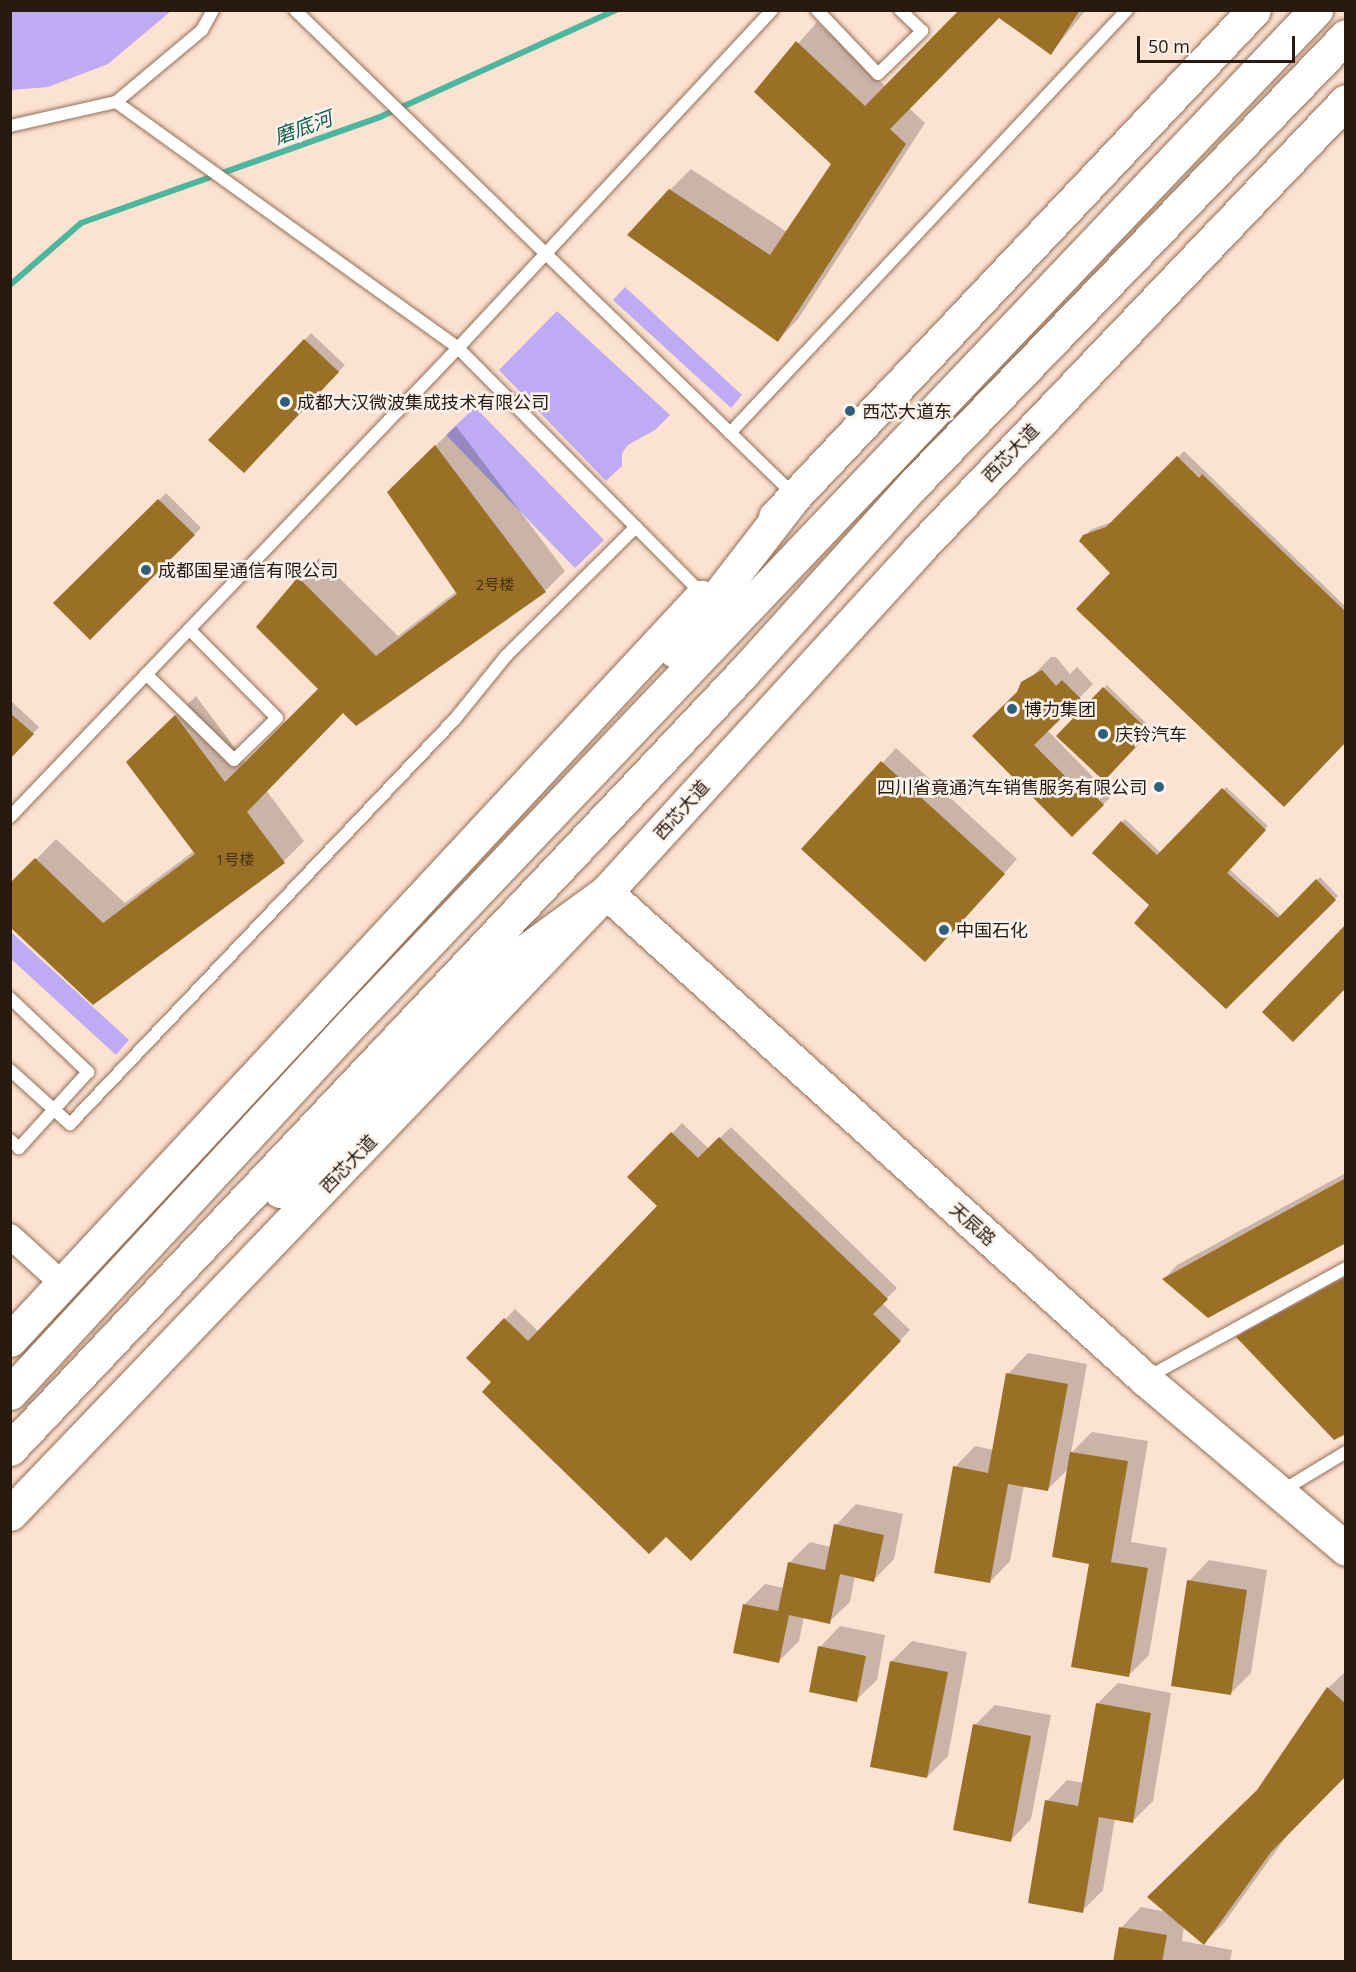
<!DOCTYPE html>
<meta charset="utf-8">
<style>
body{margin:0}
#map{position:relative;width:1356px;height:1972px;overflow:hidden;background:#fce2d1;font-family:"Open Sans","Noto Sans SC",sans-serif}
div>[style]{position:absolute}
.green>*{inset:0;background:#bfabf3}
.shadow>*{inset:0;background:#0003}
.stream>*{height:6px;margin:-3px;padding:0 3px;transform-origin:3px;border-radius:3px;background:#4cb69f}
.building>*{inset:0;background:#9a6f26}
.roads{filter:drop-shadow(0 0 2px #946f55) drop-shadow(0 0 2px #946f55)}
.lane>*{height:12px;margin:-6px;padding:0 6px;transform-origin:6px;border-radius:6px;background:#fff}
.street>*{height:24px;margin:-12px;padding:0 12px;transform-origin:12px;border-radius:12px;background:#fff}
.secondary>*{height:33px;margin:-16.5px;padding:0 16.5px;transform-origin:16.5px;border-radius:16.5px;background:#fff}
.highway>*{height:33px;margin:-16.5px;padding:0 16.5px;transform-origin:16.5px;border-radius:16.5px;background:#fff}
.dots>*{width:16px;height:16px;translate:-50% -50%;box-sizing:border-box;border:3px solid #fcf3ed;border-radius:50%}
span{translate:-50% -50%;white-space:nowrap;text-align:center;line-height:1.15;-webkit-text-stroke:5px #fcf3ed;paint-order:stroke}
.number-label{font-size:15px;color:#452f15}
.number-label span{-webkit-text-stroke-width:0}
.poi-label{font-size:18px;color:#291a0f}
.left{translate:0 -50%;text-align:left}
.right{translate:-100% -50%;text-align:right}
.street-label{font-size:18px;color:#291a0f}
.water-label{font-size:20px;color:#0b6354;font-style:italic}
.frame{position:absolute;inset:0;border:12px solid #291a0f;pointer-events:none}
.scale{position:absolute;left:1137px;top:36px;width:158px;height:27px;box-sizing:border-box;border:3px solid #291a0f;border-top:0;padding-left:8px;font-size:18px;line-height:21px;white-space:nowrap;color:#291a0f;-webkit-text-stroke:4px #fcf3ed;paint-order:stroke}
</style>
<div id="map">
<div class="green">
<div style="clip-path:polygon(11px 10px,171px 10px,171px 11px,108px 64px,48px 87px,11px 90px)"></div>
<div style="clip-path:polygon(625px 287px,742px 395px,731px 408px,613px 300px)"></div>
<div style="clip-path:polygon(557px 311px,670px 415px,655px 430px,628px 445px,622px 453px,622px 466px,606px 481px,499px 370px)"></div>
<div style="clip-path:polygon(475px 407px,604px 540px,575px 568px,446px 435px)"></div>
<div style="clip-path:polygon(11px 932px,129px 1040px,116px 1055px,11px 959px)"></div>
</div>
<div class="shadow">
<div style="clip-path:polygon(961px 10px,1086px 10px,1051px 53px,999px 16px,909px 108px,925px 123px,798px 319px,778px 340px,670px 190px,691px 169px,787px 232px,833px 164px,756px 92px,817px 22px,886px 87px)"></div>
<div style="clip-path:polygon(311px 333px,345px 365px,244px 471px,210px 439px)"></div>
<div style="clip-path:polygon(456px 426px,565px 571px,545px 591px,343px 711px,266px 790px,304px 841px,284px 861px,93px 1003px,10px 886px,56px 839px,125px 903px,194px 851px,149px 741px,196px 696px,246px 763px,320px 688px,258px 627px,319px 558px,398px 636px,457px 591px,409px 471px)"></div>
<div style="clip-path:polygon(1184px 451px,1346px 607px,1346px 741px,1117px 568px,1084px 536px,1092px 529px,1115px 521px)"></div>
<div style="clip-path:polygon(166px 493px,201px 528px,90px 638px,56px 603px)"></div>
<div style="clip-path:polygon(1051px 657px,1056px 657px,1070px 674px,1077px 667px,1093px 684px,1047px 730px,1098px 782px,1102px 777px,1059px 736px,1107px 685px,1151px 728px,1104px 778px,1117px 791px,1072px 835px,974px 736px)"></div>
<div style="clip-path:polygon(10px 700px,39px 727px,10px 758px)"></div>
<div style="clip-path:polygon(896px 748px,1017px 859px,939px 947px,803px 849px)"></div>
<div style="clip-path:polygon(1226px 787px,1268px 826px,1229px 869px,1281px 916px,1320px 877px,1338px 896px,1226px 1006px,1151px 905px,1094px 853px,1125px 819px,1161px 853px)"></div>
<div style="clip-path:polygon(682px 1123px,709px 1149px,731px 1127px,897px 1288px,882px 1303px,910px 1330px,701px 1549px,468px 1358px,515px 1309px,539px 1332px,659px 1206px,629px 1177px)"></div>
<div style="clip-path:polygon(1346px 1173px,1346px 1242px,1164px 1279px,1177px 1265px)"></div>
<div style="clip-path:polygon(1346px 1272px,1346px 1433px,1238px 1337px,1251px 1324px)"></div>
<div style="clip-path:polygon(1028px 1353px,1087px 1364px,1071px 1453px,1092px 1432px,1148px 1441px,1131px 1542px,1167px 1548px,1149px 1655px,1128px 1676px,1091px 1562px,1069px 1468px,1048px 1489px,1024px 1485px,1010px 1561px,990px 1582px,955px 1467px,975px 1446px,994px 1450px,1008px 1374px)"></div>
<div style="clip-path:polygon(856px 1504px,903px 1514px,894px 1559px,874px 1580px,855px 1576px,850px 1602px,829px 1622px,804px 1617px,799px 1641px,779px 1661px,744px 1605px,765px 1584px,784px 1588px,789px 1563px,810px 1542px,831px 1547px,836px 1525px)"></div>
<div style="clip-path:polygon(1209px 1560px,1267px 1570px,1251px 1673px,1230px 1694px,1189px 1581px)"></div>
<div style="clip-path:polygon(840px 1626px,885px 1635px,877px 1680px,856px 1700px,820px 1647px)"></div>
<div style="clip-path:polygon(912px 1641px,967px 1652px,948px 1756px,927px 1777px,891px 1662px)"></div>
<div style="clip-path:polygon(1346px 1671px,1346px 1776px,1291px 1830px,1224px 1923px,1204px 1943px,1184px 1926px,1182px 1941px,1232px 1950px,1230px 1962px,1115px 1962px,1121px 1928px,1141px 1907px,1167px 1912px,1260px 1789px,1328px 1688px)"></div>
<div style="clip-path:polygon(1118px 1683px,1171px 1693px,1153px 1801px,1133px 1821px,1115px 1818px,1103px 1890px,1082px 1911px,1047px 1801px,1067px 1780px,1084px 1783px,1097px 1704px)"></div>
<div style="clip-path:polygon(995px 1705px,1051px 1715px,1031px 1819px,1011px 1840px,975px 1725px)"></div>
</div>
<div class="stream">
<div style="left:10px;top:285px;width:94px;rotate:-41.1deg"></div>
<div style="left:81px;top:223px;width:317px;rotate:-19.5deg"></div>
<div style="left:380px;top:117px;width:259px;rotate:-24.4deg"></div>
</div>
<div class="building">
<div style="clip-path:polygon(959px 10px,1080px 10px,1051px 55px,999px 18px,890px 129px,906px 144px,778px 342px,627px 235px,669px 189px,770px 255px,831px 164px,754px 92px,796px 41px,865px 106px)"></div>
<div style="clip-path:polygon(304px 339px,339px 372px,244px 473px,208px 440px)"></div>
<div style="clip-path:polygon(435px 445px,546px 592px,356px 726px,343px 713px,247px 812px,285px 863px,93px 1005px,10px 927px,10px 883px,35px 858px,103px 923px,195px 854px,126px 762px,175px 715px,225px 782px,318px 689px,256px 627px,298px 577px,376px 656px,457px 594px,387px 492px)"></div>
<div style="clip-path:polygon(1177px 456px,1199px 478px,1202px 474px,1346px 612px,1346px 742px,1284px 807px,1076px 609px,1110px 573px,1079px 541px,1083px 535px,1106px 527px)"></div>
<div style="clip-path:polygon(158px 499px,195px 535px,90px 640px,53px 603px)"></div>
<div style="clip-path:polygon(1042px 670px,1056px 686px,1062px 680px,1081px 699px,1034px 745px,1083px 794px,1088px 789px,1104px 805px,1072px 837px,972px 736px,1017px 692px,1021px 682px)"></div>
<div style="clip-path:polygon(1103px 687px,1150px 732px,1104px 781px,1056px 736px)"></div>
<div style="clip-path:polygon(10px 713px,34px 734px,10px 759px)"></div>
<div style="clip-path:polygon(881px 761px,1005px 874px,925px 962px,801px 849px)"></div>
<div style="clip-path:polygon(1222px 788px,1266px 830px,1227px 873px,1278px 918px,1316px 879px,1336px 900px,1226px 1009px,1134px 923px,1149px 905px,1092px 853px,1121px 821px,1157px 855px)"></div>
<div style="clip-path:polygon(1346px 924px,1346px 988px,1293px 1042px,1262px 1012px)"></div>
<div style="clip-path:polygon(671px 1132px,698px 1158px,719px 1137px,888px 1299px,873px 1314px,901px 1341px,691px 1561px,666px 1537px,649px 1554px,482px 1392px,491px 1382px,466px 1358px,504px 1318px,528px 1341px,657px 1206px,627px 1177px)"></div>
<div style="clip-path:polygon(1346px 1178px,1346px 1243px,1208px 1318px,1162px 1279px)"></div>
<div style="clip-path:polygon(1346px 1277px,1346px 1434px,1334px 1440px,1236px 1337px)"></div>
<div style="clip-path:polygon(1006px 1373px,1068px 1384px,1048px 1491px,1008px 1484px,990px 1583px,934px 1573px,953px 1466px,988px 1473px)"></div>
<div style="clip-path:polygon(1070px 1452px,1128px 1461px,1111px 1562px,1148px 1568px,1129px 1677px,1071px 1667px,1089px 1564px,1052px 1557px)"></div>
<div style="clip-path:polygon(834px 1524px,884px 1535px,874px 1582px,840px 1574px,830px 1624px,789px 1615px,779px 1663px,733px 1653px,743px 1604px,778px 1611px,788px 1562px,825px 1570px)"></div>
<div style="clip-path:polygon(1187px 1580px,1247px 1590px,1231px 1695px,1171px 1686px)"></div>
<div style="clip-path:polygon(818px 1646px,866px 1656px,857px 1702px,809px 1692px)"></div>
<div style="clip-path:polygon(890px 1661px,948px 1672px,927px 1778px,870px 1767px)"></div>
<div style="clip-path:polygon(1327px 1687px,1346px 1704px,1346px 1776px,1271px 1852px,1204px 1945px,1147px 1897px,1257px 1790px)"></div>
<div style="clip-path:polygon(1096px 1703px,1151px 1713px,1133px 1823px,1099px 1817px,1083px 1913px,1028px 1903px,1045px 1800px,1078px 1806px)"></div>
<div style="clip-path:polygon(973px 1724px,1031px 1736px,1011px 1842px,953px 1830px)"></div>
<div style="clip-path:polygon(1119px 1927px,1167px 1935px,1162px 1962px,1113px 1962px)"></div>
</div>
<div class="roads">
<div class="lane">
<div style="left:295px;top:10px;width:696px;rotate:44.18deg"></div>
<div style="left:817px;top:10px;width:88px;rotate:46.4deg"></div>
<div style="left:878px;top:74px;width:62px;rotate:-44.3deg"></div>
<div style="left:922px;top:31px;width:30px;rotate:-136deg"></div>
<div style="left:116px;top:102px;width:421px;rotate:35.7deg"></div>
<div style="left:458px;top:348px;width:346px;rotate:45.2deg"></div>
<div style="left:10px;top:126px;width:109px;rotate:-12.8deg"></div>
<div style="left:116px;top:102px;width:112px;rotate:-39.9deg"></div>
<div style="left:202px;top:30px;width:23px;rotate:-61deg"></div>
<div style="left:730px;top:433px;width:580px;rotate:-46.82deg"></div>
<div style="left:146px;top:674px;width:123px;rotate:44.3deg"></div>
<div style="left:234px;top:760px;width:60px;rotate:-44.3deg"></div>
<div style="left:277px;top:718px;width:125px;rotate:-134.7deg"></div>
<div style="left:10px;top:817px;width:649px;rotate:-46.31deg"></div>
<div style="left:458px;top:348px;width:461px;rotate:-47.1deg"></div>
<div style="left:10px;top:998px;width:108px;rotate:43.5deg"></div>
<div style="left:88px;top:1072px;width:103px;rotate:132.2deg"></div>
<div style="left:19px;top:1148px;width:12px;rotate:-138deg"></div>
<div style="left:10px;top:1070px;width:81px;rotate:42deg"></div>
<div style="left:70px;top:1124px;width:559px;rotate:-46.45deg"></div>
<div style="left:455px;top:719px;width:81px;rotate:-51deg"></div>
<div style="left:506px;top:656px;width:183px;rotate:-44.8deg"></div>
<div style="left:1146px;top:1378px;width:228px;rotate:-28.8deg"></div>
<div style="left:1280px;top:1492px;width:77px;rotate:-31.2deg"></div>
</div>
<div class="street">
<div style="left:10px;top:1236px;width:72px;rotate:42.2deg"></div>
</div>
<div class="secondary">
<div style="left:775px;top:517px;width:697px;rotate:-46.63deg"></div>
<div style="left:606px;top:892px;width:726px;rotate:42.1deg"></div>
<div style="left:1145px;top:1379px;width:263px;rotate:40.2deg"></div>
<div style="left:10px;top:1340px;width:1015px;rotate:-47.08deg"></div>
<div style="left:10px;top:1514px;width:861px;rotate:-46.22deg"></div>
<div style="left:606px;top:892px;width:463px;rotate:-47.6deg"></div>
<div style="left:918px;top:550px;width:620px;rotate:-46.37deg"></div>
</div>
<div class="highway">
<div style="left:675px;top:651px;width:196px;rotate:-52.3deg"></div>
<div style="left:280px;top:1191px;width:89px;rotate:-41.4deg"></div>
<div style="left:347px;top:1132px;width:254px;rotate:-45.5deg"></div>
<div style="left:525px;top:951px;width:100px;rotate:-36.1deg"></div>
<div style="left:10px;top:1393px;width:505px;rotate:-47.25deg"></div>
<div style="left:353px;top:1022px;width:1397px;rotate:-46.42deg"></div>
<div style="left:10px;top:1449px;width:1067px;rotate:-46.63deg"></div>
<div style="left:743px;top:673px;width:255px;rotate:-47.9deg"></div>
<div style="left:914px;top:484px;width:622px;rotate:-46.04deg"></div>
</div>
</div>
<div class="dots">
<div style="left:285px;top:402px;background:#2e607d"></div>
<div style="left:850px;top:411px;background:#2e607d"></div>
<div style="left:146px;top:570px;background:#2e607d"></div>
<div style="left:1012px;top:709px;background:#2e607d"></div>
<div style="left:1103px;top:734px;background:#2e607d"></div>
<div style="left:1159px;top:787px;background:#2e607d"></div>
<div style="left:944px;top:930px;background:#2e607d"></div>
</div>
<div class="number-label">
<span style="left:495px;top:585px">2号楼</span>
<span style="left:235px;top:860px">1号楼</span>
</div>
<div class="poi-label">
<span class="left" style="left:297px;top:402px">成都大汉微波集成技术有限公司</span>
<span class="left" style="left:862px;top:411px">西芯大道东</span>
<span class="left" style="left:158px;top:570px">成都国星通信有限公司</span>
<span class="left" style="left:1024px;top:709px">博力集团</span>
<span class="left" style="left:1115px;top:734px">庆铃汽车</span>
<span class="right" style="left:1147px;top:787px">四川省竟通汽车销售服务有限公司</span>
<span class="left" style="left:956px;top:930px">中国石化</span>
</div>
<div class="street-label">
<span style="left:1010px;top:453px;rotate:-46deg">西芯大道</span>
<span style="left:681px;top:810px;rotate:-48deg">西芯大道</span>
<span style="left:348px;top:1164px;rotate:-46deg">西芯大道</span>
<span style="left:973px;top:1224px;rotate:42deg">天辰路</span>
</div>
<div class="water-label">
<span style="left:303px;top:127px;rotate:-20deg">磨底河</span>
</div>
<div class="frame"></div>
<div class="scale">50 m</div>
</div>
